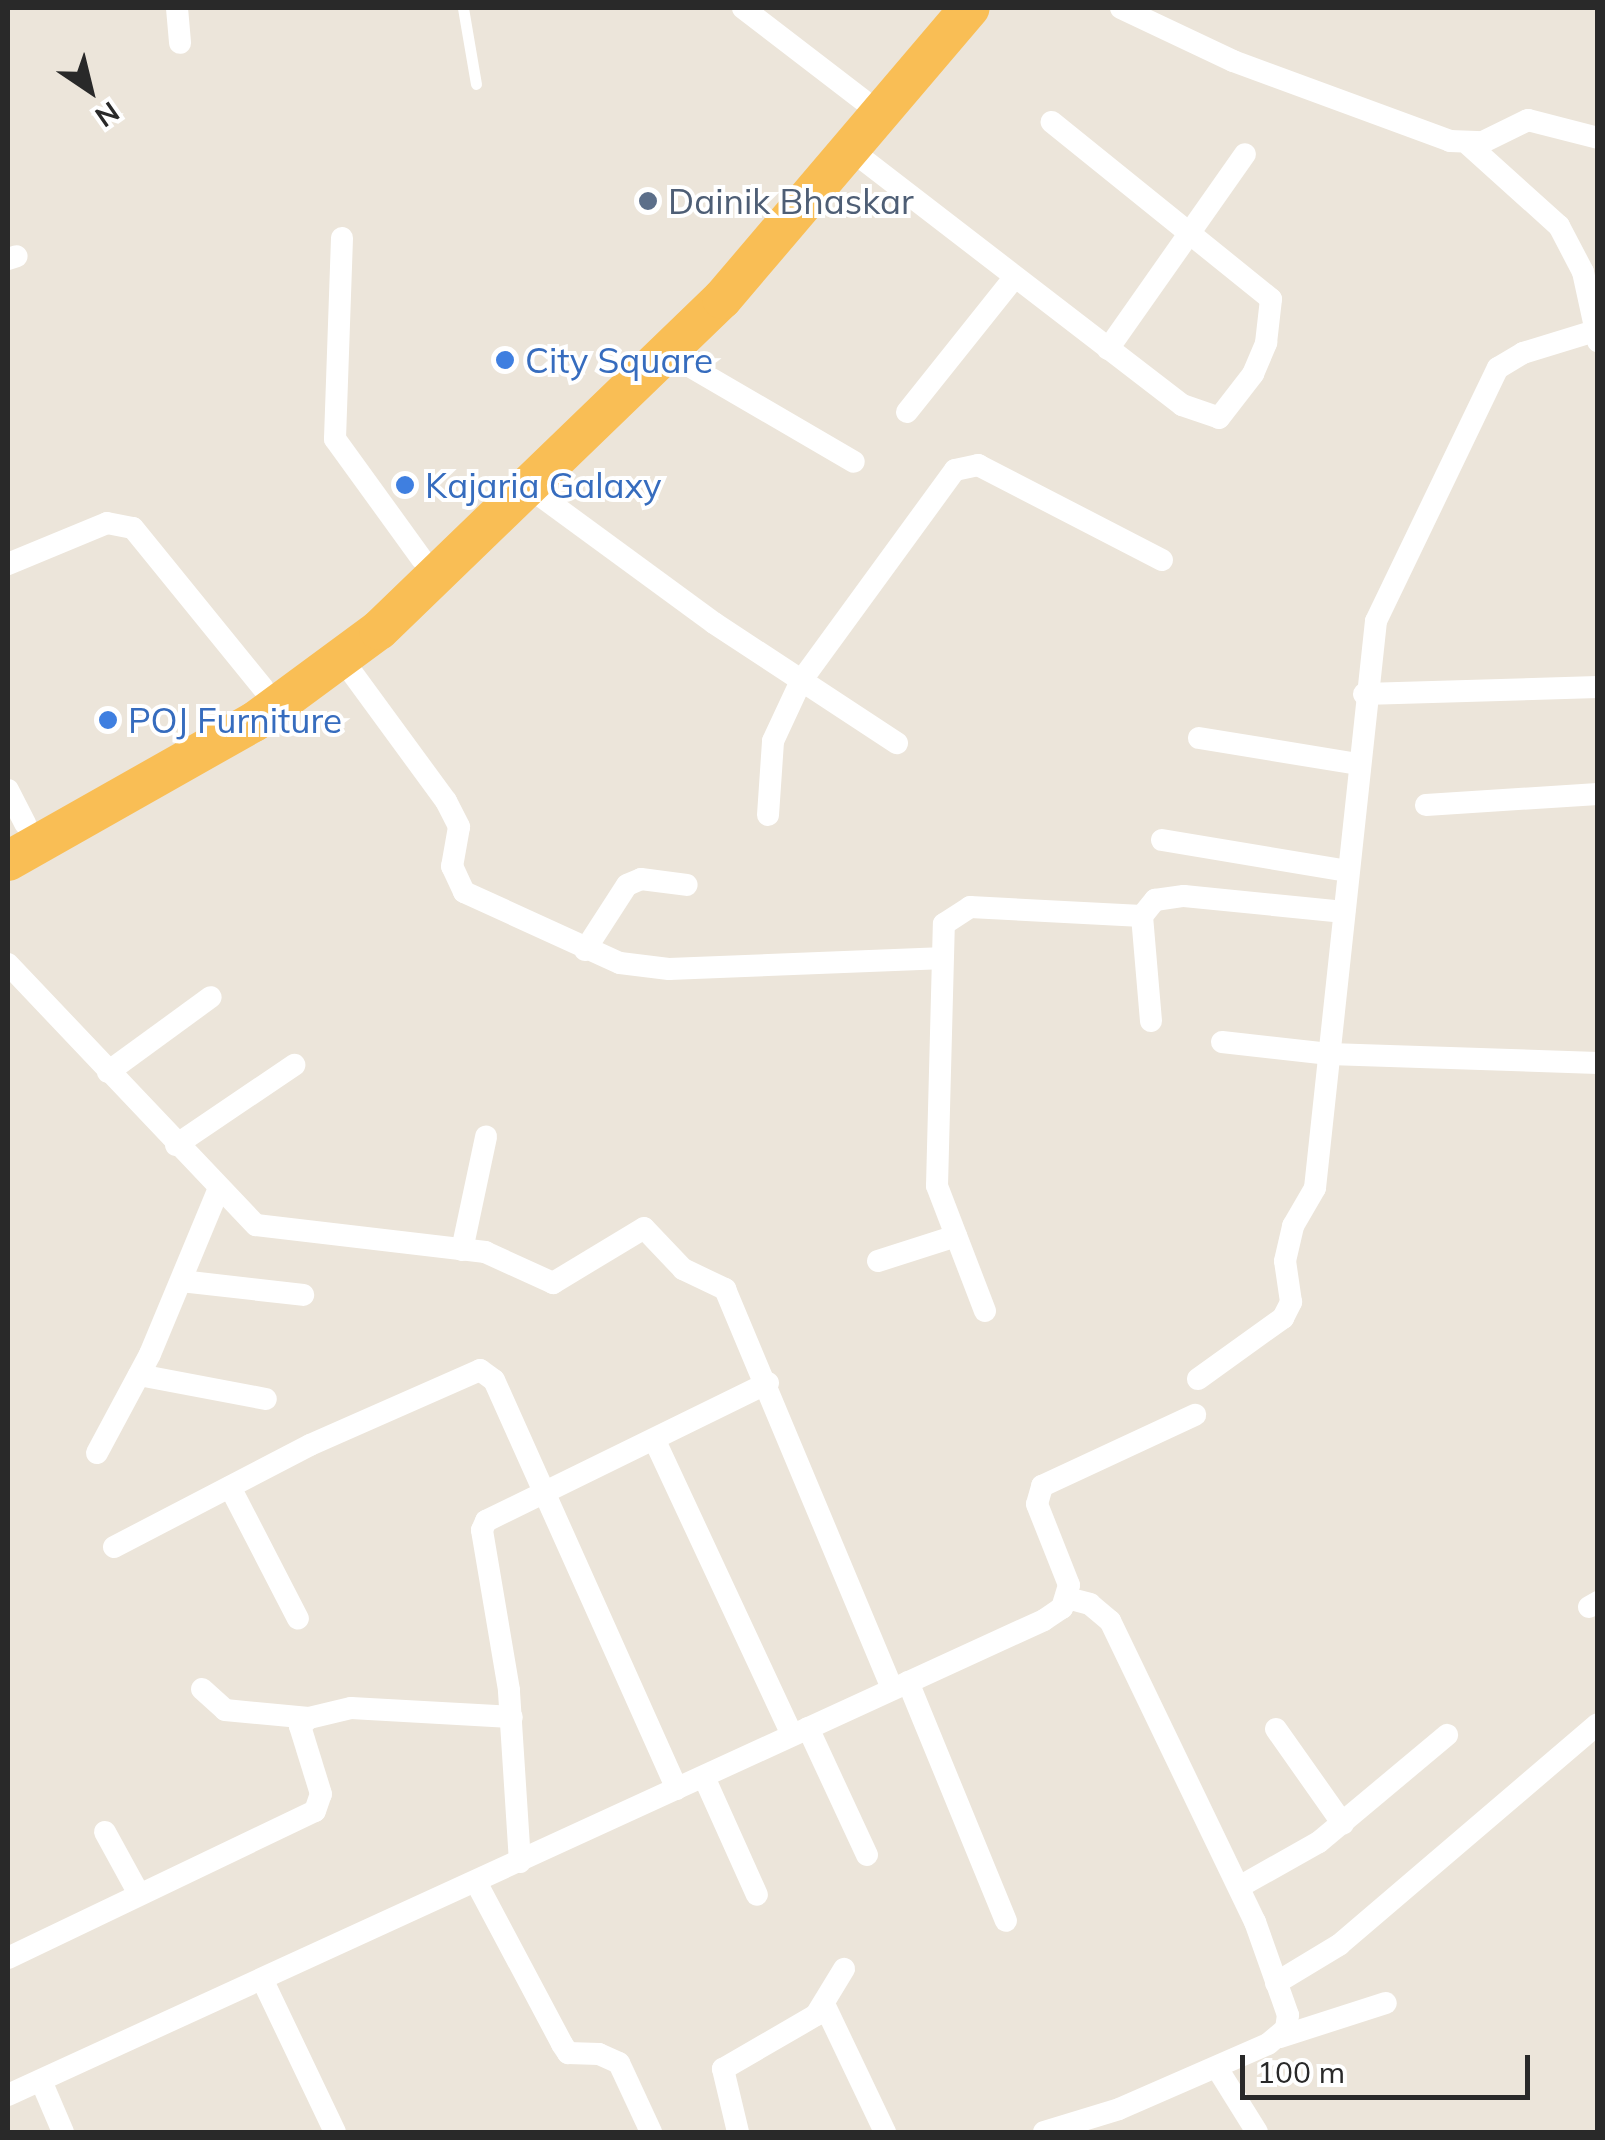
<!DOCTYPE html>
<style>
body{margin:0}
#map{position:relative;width:1605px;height:2140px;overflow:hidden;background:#ece5da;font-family:Mulish,sans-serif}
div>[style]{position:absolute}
.service>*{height:11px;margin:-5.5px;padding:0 5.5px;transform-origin:5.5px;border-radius:5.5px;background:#fff}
.minor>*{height:22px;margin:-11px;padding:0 11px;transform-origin:11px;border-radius:11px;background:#fff}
.trunk>*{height:40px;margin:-20px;padding:0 20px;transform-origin:20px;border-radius:20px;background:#f9be55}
.dots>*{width:28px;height:28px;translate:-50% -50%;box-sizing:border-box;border:5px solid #fff;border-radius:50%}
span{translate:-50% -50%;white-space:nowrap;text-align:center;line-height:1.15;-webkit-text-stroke:8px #fff;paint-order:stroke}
.service-label{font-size:35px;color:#4e5e75}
.left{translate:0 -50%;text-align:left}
.shop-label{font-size:35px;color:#366cbe}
.frame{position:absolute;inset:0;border:10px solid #292929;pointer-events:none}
.north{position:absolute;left:40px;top:40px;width:100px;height:100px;-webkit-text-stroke:8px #fff;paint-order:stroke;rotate:145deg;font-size:28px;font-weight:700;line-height:40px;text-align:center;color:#292929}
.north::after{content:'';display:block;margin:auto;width:35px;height:45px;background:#292929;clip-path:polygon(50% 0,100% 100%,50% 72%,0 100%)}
.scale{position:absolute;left:1240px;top:2055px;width:290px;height:45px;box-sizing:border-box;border:5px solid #292929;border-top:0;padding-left:12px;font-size:30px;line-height:35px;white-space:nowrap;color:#292929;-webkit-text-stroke:8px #fff;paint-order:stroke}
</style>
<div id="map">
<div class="service">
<div style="left:463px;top:8px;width:77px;rotate:80.3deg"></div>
</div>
<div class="minor">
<div style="left:177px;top:8px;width:35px;rotate:85deg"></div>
<div style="left:743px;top:8px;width:151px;rotate:37.5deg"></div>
<div style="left:1121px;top:8px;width:124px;rotate:25.3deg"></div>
<div style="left:1233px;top:61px;width:231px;rotate:20.2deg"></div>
<div style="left:1450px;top:141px;width:33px;rotate:2deg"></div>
<div style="left:1483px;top:142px;width:50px;rotate:-26.1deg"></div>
<div style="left:1528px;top:120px;width:72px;rotate:14.4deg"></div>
<div style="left:1469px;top:145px;width:121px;rotate:42deg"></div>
<div style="left:1559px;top:226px;width:52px;rotate:62.4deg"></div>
<div style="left:1583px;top:272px;width:71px;rotate:77.7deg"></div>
<div style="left:851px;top:150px;width:418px;rotate:37.6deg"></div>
<div style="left:1182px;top:405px;width:39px;rotate:19deg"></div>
<div style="left:1219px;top:418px;width:56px;rotate:-52.3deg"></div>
<div style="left:1253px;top:374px;width:34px;rotate:-67deg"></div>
<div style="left:1266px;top:343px;width:44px;rotate:-83.5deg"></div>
<div style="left:1271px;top:299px;width:282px;rotate:-141.1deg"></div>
<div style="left:342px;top:238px;width:201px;rotate:92deg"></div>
<div style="left:335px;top:439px;width:147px;rotate:54.1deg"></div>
<div style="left:8px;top:259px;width:9px;rotate:-18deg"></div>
<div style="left:1108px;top:349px;width:238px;rotate:-54.9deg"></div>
<div style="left:667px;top:353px;width:216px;rotate:30.2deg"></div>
<div style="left:907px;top:412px;width:171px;rotate:-51.4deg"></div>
<div style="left:527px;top:486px;width:232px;rotate:36.2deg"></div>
<div style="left:714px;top:623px;width:219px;rotate:33.3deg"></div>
<div style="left:8px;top:564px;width:107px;rotate:-22.5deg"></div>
<div style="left:107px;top:523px;width:26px;rotate:11deg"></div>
<div style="left:133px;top:528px;width:206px;rotate:50.9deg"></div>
<div style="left:342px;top:659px;width:176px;rotate:53.8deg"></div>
<div style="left:446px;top:801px;width:29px;rotate:63deg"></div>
<div style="left:459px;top:827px;width:40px;rotate:100deg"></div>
<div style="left:452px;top:866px;width:29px;rotate:65deg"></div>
<div style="left:464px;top:892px;width:171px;rotate:24.5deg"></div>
<div style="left:620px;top:963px;width:49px;rotate:7deg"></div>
<div style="left:669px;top:969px;width:270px;rotate:-2.3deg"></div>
<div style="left:1364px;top:694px;width:234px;rotate:-1.7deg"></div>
<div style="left:1199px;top:738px;width:161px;rotate:9.3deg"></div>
<div style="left:8px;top:790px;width:38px;rotate:63deg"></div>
<div style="left:1426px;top:805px;width:172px;rotate:-3.7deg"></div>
<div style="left:768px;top:815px;width:74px;rotate:-86.1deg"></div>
<div style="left:773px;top:741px;width:66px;rotate:-65deg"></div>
<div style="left:801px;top:681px;width:261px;rotate:-53.9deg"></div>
<div style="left:955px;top:470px;width:24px;rotate:-12deg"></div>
<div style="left:978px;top:465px;width:207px;rotate:27.3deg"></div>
<div style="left:1162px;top:840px;width:189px;rotate:9.5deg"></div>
<div style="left:585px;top:950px;width:77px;rotate:-57.1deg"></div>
<div style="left:627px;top:885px;width:15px;rotate:-23deg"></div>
<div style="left:641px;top:879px;width:46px;rotate:7.4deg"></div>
<div style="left:8px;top:964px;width:360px;rotate:46.5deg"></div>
<div style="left:256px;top:1225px;width:231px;rotate:6.7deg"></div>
<div style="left:485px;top:1252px;width:75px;rotate:24.5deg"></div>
<div style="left:553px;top:1283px;width:106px;rotate:-31.1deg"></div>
<div style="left:644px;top:1228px;width:57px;rotate:46.4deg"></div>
<div style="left:683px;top:1269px;width:47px;rotate:25.5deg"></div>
<div style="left:725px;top:1289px;width:433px;rotate:67.3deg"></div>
<div style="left:1151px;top:1021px;width:105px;rotate:-94.9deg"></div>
<div style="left:1142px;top:916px;width:21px;rotate:-51deg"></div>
<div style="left:1155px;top:900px;width:29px;rotate:-8deg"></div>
<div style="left:1184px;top:896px;width:161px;rotate:5.7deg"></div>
<div style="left:1222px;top:1042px;width:108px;rotate:6.4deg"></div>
<div style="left:1329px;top:1054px;width:269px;rotate:1.9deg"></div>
<div style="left:108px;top:1072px;width:127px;rotate:-36.1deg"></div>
<div style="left:176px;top:1145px;width:143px;rotate:-34.1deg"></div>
<div style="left:462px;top:1250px;width:116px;rotate:-78deg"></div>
<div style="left:878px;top:1261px;width:82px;rotate:-17.8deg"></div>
<div style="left:181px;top:1281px;width:123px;rotate:6.5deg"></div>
<div style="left:985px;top:1311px;width:134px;rotate:-111deg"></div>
<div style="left:937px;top:1186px;width:262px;rotate:-88.5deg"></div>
<div style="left:944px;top:924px;width:31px;rotate:-33deg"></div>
<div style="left:970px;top:907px;width:172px;rotate:3deg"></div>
<div style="left:139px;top:1375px;width:129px;rotate:10.7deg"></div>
<div style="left:1198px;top:1379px;width:105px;rotate:-35.7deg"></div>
<div style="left:1283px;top:1318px;width:18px;rotate:-63deg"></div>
<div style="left:1291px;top:1302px;width:41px;rotate:-98.3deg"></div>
<div style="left:1285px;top:1261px;width:36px;rotate:-77deg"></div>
<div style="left:1293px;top:1226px;width:44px;rotate:-59.9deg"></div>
<div style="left:1315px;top:1188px;width:570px;rotate:-83.86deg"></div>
<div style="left:1376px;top:621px;width:281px;rotate:-64.3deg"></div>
<div style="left:1498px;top:368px;width:29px;rotate:-31deg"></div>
<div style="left:1523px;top:353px;width:75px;rotate:-17deg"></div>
<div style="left:655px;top:1441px;width:324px;rotate:65deg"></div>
<div style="left:97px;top:1453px;width:112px;rotate:-61.8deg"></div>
<div style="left:150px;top:1354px;width:177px;rotate:-67.4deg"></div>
<div style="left:230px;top:1487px;width:148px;rotate:62.7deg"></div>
<div style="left:114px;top:1547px;width:221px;rotate:-27.5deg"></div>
<div style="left:310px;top:1445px;width:186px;rotate:-23.8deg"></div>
<div style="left:480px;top:1370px;width:17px;rotate:36deg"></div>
<div style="left:494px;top:1380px;width:448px;rotate:65.9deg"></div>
<div style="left:1589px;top:1607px;width:10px;rotate:-29deg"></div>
<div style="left:908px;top:1682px;width:258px;rotate:67.7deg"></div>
<div style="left:202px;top:1689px;width:31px;rotate:42deg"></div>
<div style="left:225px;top:1710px;width:84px;rotate:5.4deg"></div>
<div style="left:808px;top:1728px;width:140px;rotate:65.1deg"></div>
<div style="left:1276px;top:1729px;width:116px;rotate:54.8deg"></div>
<div style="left:704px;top:1777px;width:129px;rotate:65.8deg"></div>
<div style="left:105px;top:1832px;width:71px;rotate:61.3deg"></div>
<div style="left:520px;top:1862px;width:172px;rotate:-93.7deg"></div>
<div style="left:509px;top:1690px;width:162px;rotate:-99.6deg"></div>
<div style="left:482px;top:1530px;width:10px;rotate:-66deg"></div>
<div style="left:486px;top:1521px;width:314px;rotate:-26.1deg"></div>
<div style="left:476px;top:1882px;width:183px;rotate:62deg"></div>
<div style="left:562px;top:2044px;width:11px;rotate:56deg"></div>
<div style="left:568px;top:2053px;width:31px;rotate:2deg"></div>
<div style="left:599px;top:2054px;width:22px;rotate:24deg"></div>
<div style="left:619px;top:2063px;width:76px;rotate:65.1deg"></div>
<div style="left:1239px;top:1887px;width:92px;rotate:-29.4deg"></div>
<div style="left:1319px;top:1842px;width:167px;rotate:-39.9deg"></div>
<div style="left:8px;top:1958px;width:340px;rotate:-25.6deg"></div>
<div style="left:315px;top:1811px;width:18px;rotate:-71deg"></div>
<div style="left:321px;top:1794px;width:71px;rotate:-107.2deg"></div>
<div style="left:300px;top:1726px;width:12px;rotate:-42deg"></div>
<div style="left:309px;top:1718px;width:43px;rotate:-13.4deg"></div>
<div style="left:351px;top:1708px;width:161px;rotate:3.2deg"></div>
<div style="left:263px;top:1981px;width:167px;rotate:64.5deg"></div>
<div style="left:1276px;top:1983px;width:74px;rotate:-31.1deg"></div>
<div style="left:1339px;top:1945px;width:340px;rotate:-40.5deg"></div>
<div style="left:824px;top:2004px;width:142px;rotate:64.5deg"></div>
<div style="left:1280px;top:2037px;width:111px;rotate:-17.8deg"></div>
<div style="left:1217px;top:2068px;width:75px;rotate:58deg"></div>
<div style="left:42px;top:2083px;width:53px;rotate:66.8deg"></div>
<div style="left:8px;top:2095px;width:1140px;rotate:-24.63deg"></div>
<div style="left:1044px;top:1620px;width:22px;rotate:-34deg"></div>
<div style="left:1062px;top:1608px;width:24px;rotate:-73deg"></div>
<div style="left:1069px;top:1585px;width:87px;rotate:-111.6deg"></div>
<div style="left:1037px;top:1504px;width:19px;rotate:-74deg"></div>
<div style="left:1042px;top:1486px;width:169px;rotate:-24.9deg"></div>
<div style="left:738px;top:2132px;width:65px;rotate:-103.4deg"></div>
<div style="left:723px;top:2069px;width:108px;rotate:-30.1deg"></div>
<div style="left:816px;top:2015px;width:54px;rotate:-58.7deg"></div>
<div style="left:1044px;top:2132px;width:78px;rotate:-17deg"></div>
<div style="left:1119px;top:2109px;width:163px;rotate:-23.6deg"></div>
<div style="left:1268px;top:2044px;width:23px;rotate:-40deg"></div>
<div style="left:1286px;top:2029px;width:14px;rotate:-82deg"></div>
<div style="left:1288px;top:2015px;width:99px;rotate:-109.5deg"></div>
<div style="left:1255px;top:1922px;width:334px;rotate:-115.7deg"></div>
<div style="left:1110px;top:1621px;width:26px;rotate:-140deg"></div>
<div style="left:1090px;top:1604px;width:23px;rotate:-165deg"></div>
</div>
<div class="trunk">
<div style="left:8px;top:861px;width:283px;rotate:-29.5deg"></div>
<div style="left:254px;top:722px;width:155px;rotate:-36.4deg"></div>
<div style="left:379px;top:630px;width:477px;rotate:-44deg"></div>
<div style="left:722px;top:299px;width:382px;rotate:-49.6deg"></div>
</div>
<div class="dots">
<div style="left:648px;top:201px;background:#5c6f8a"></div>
<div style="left:505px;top:360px;background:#3f7fe0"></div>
<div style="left:405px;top:485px;background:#3f7fe0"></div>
<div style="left:108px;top:720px;background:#3f7fe0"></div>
</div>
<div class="service-label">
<span class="left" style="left:668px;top:201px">Dainik Bhaskar</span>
</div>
<div class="shop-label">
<span class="left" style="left:525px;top:360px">City Square</span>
<span class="left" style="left:425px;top:485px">Kajaria Galaxy</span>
<span class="left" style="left:128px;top:720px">POJ Furniture</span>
</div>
<div class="frame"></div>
<div class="north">N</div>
<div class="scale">100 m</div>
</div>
